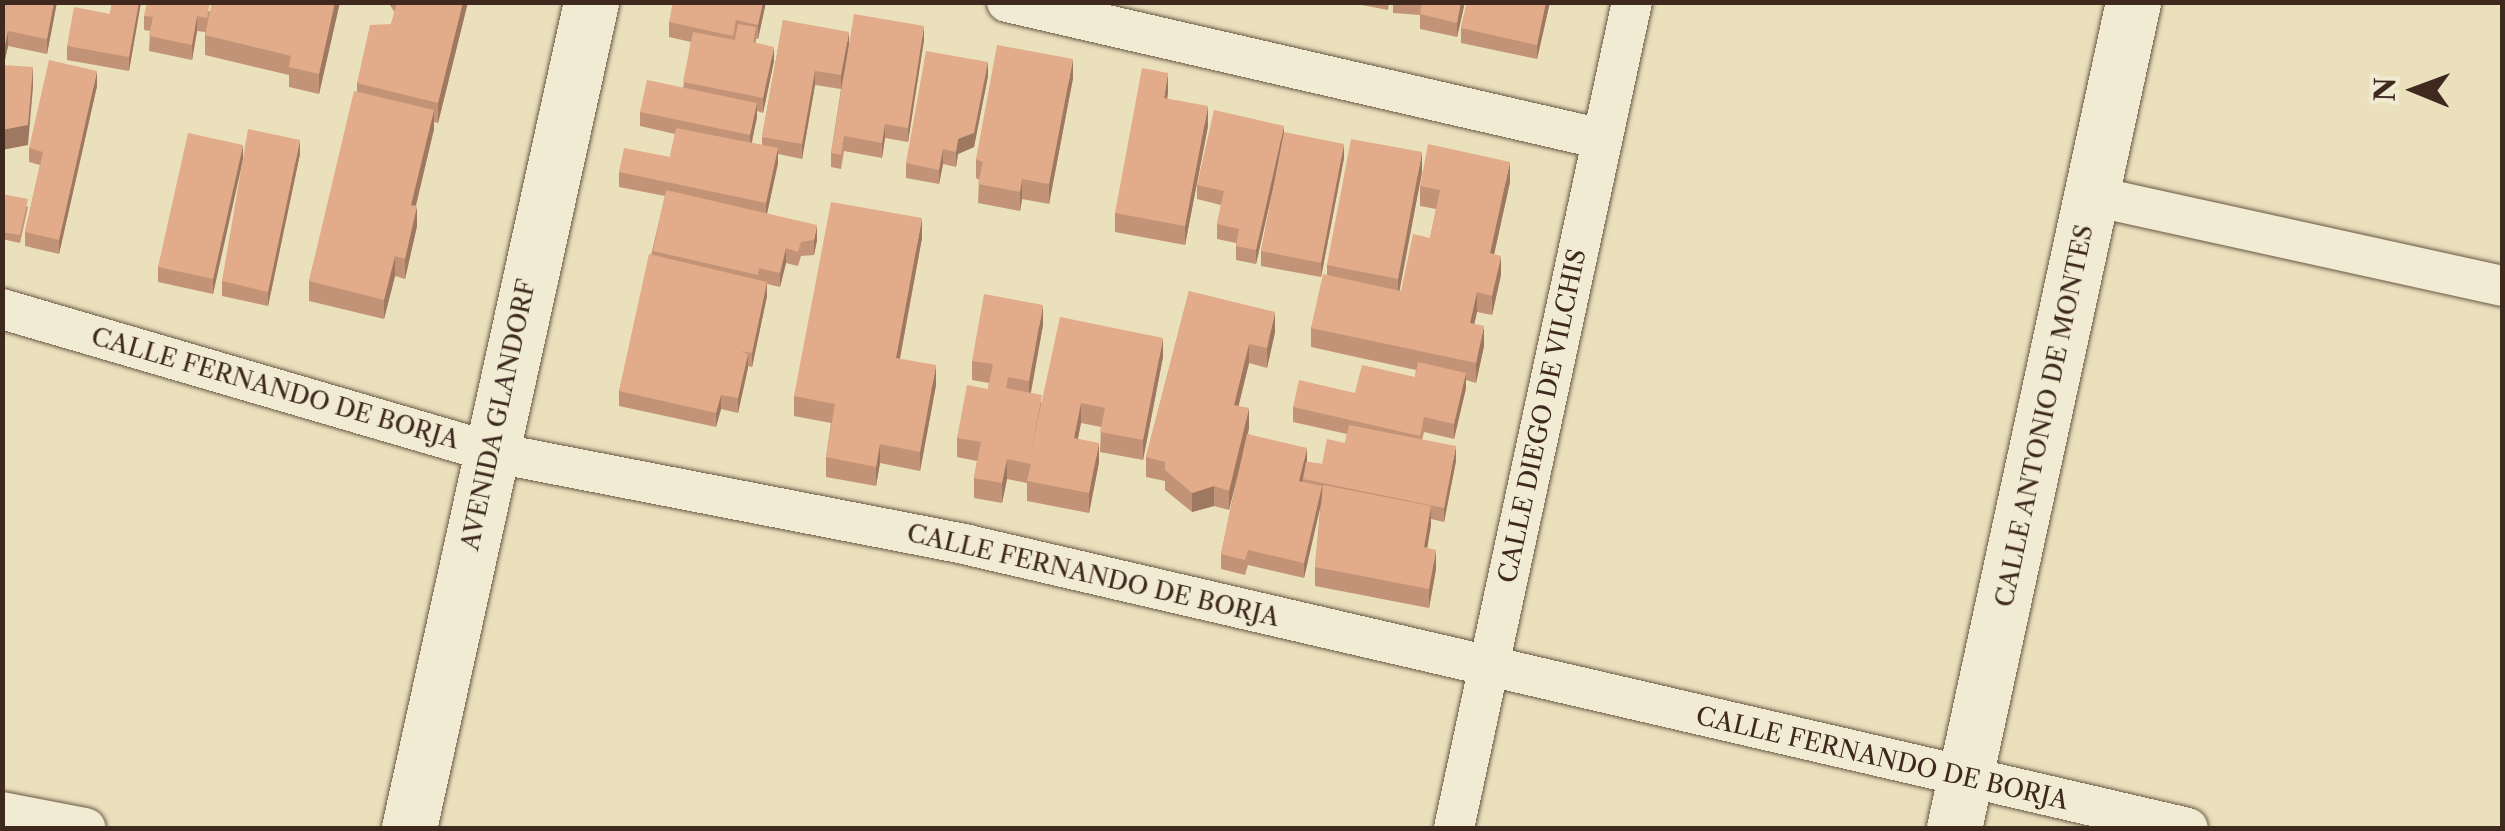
<!DOCTYPE html>
<style>
body{margin:0}
#map{position:relative;width:2505px;height:831px;overflow:hidden;background:#eae0bc;font-family:"Libre Caslon Text",serif}
div>[style]{position:absolute}
.roads{filter:drop-shadow(0 0 2px #6a5746) drop-shadow(0 0 2px #6a5746)}
.street>*{height:40px;margin:-20px;padding:0 20px;transform-origin:20px;border-radius:20px;background:#f1ebd3}
.secondary>*{height:55px;margin:-27.5px;padding:0 27.5px;transform-origin:27.5px;border-radius:27.5px;background:#f1ebd3}
.wall>*{inset:0;background:#c29376}
.shaded-wall>*{inset:0;background:#9e7860}
.building>*{inset:0;background:#e2ab89}
span{translate:-50% -50%;white-space:nowrap;text-align:center;line-height:1.15;-webkit-text-stroke:8px #f1ebd3;paint-order:stroke}
.street-label{font-size:25px;color:#3f291f}
.frame{position:absolute;inset:0;border:5px solid #3f291f;pointer-events:none}
.north{position:absolute;left:2365px;top:40px;width:100px;height:100px;-webkit-text-stroke:8px #f1ebd3;paint-order:stroke;rotate:271deg;font-size:28px;font-weight:700;line-height:40px;text-align:center;color:#3f291f}
.north::after{content:'';display:block;margin:auto;width:35px;height:45px;background:#3f291f;clip-path:polygon(50% 0,100% 100%,50% 72%,0 100%)}
</style>
<div id="map">
<div class="roads">
<div class="street">
<div style="left:1007px;top:2px;width:611px;rotate:12.97deg"></div>
<div style="left:2093px;top:196px;width:419px;rotate:12.4deg"></div>
<div style="left:2px;top:309px;width:509px;rotate:16.3deg"></div>
<div style="left:491px;top:452px;width:486px;rotate:11deg"></div>
<div style="left:968px;top:545px;width:1252px;rotate:13.06deg"></div>
<div style="left:2px;top:812px;width:85px;rotate:10.9deg"></div>
<div style="left:1454px;top:828px;width:845px;rotate:-77.84deg"></div>
</div>
<div class="secondary">
<div style="left:409px;top:828px;width:846px;rotate:-77.57deg"></div>
<div style="left:1954px;top:828px;width:845px;rotate:-77.77deg"></div>
</div>
</div>
<div class="wall">
<div style="clip-path:polygon(2px 2px,57px 2px,47px 54px,8px 46px,4px 64px,2px 64px)"></div>
<div style="clip-path:polygon(112px 2px,141px 2px,129px 71px,67px 60px,67px 46px,110px 14px)"></div>
<div style="clip-path:polygon(340px 2px,319px 94px,289px 87px,289px 75px,205px 55px,205px 32px,197px 31px,192px 60px,149px 51px,150px 31px,144px 30px,144px 16px)"></div>
<div style="clip-path:polygon(388px 2px,468px 2px,438px 123px,434px 122px,434px 129px,416px 206px,417px 226px,405px 279px,395px 276px,384px 319px,309px 301px,309px 281px,357px 92px,357px 83px,391px 24px,395px 13px)"></div>
<div style="clip-path:polygon(766px 2px,758px 39px,756px 39px,756px 43px,774px 61px,763px 113px,757px 111px,752px 143px,762px 145px,762px 137px,783px 20px,849px 43px,924px 40px,908px 142px,885px 138px,882px 158px,844px 151px,841px 169px,831px 167px,831px 153px,841px 89px,815px 85px,802px 159px,778px 154px,778px 163px,767px 214px,817px 240px,814px 255px,801px 256px,798px 266px,786px 263px,780px 287px,767px 284px,767px 296px,752px 367px,748px 366px,738px 413px,721px 409px,716px 427px,619px 406px,619px 391px,665px 196px,619px 187px,619px 172px,670px 157px,675px 134px,640px 126px,640px 112px,683px 88px,691px 42px,669px 37px,669px 22px)"></div>
<div style="clip-path:polygon(1346px 2px,1389px 2px,1388px 10px)"></div>
<div style="clip-path:polygon(1393px 2px,1465px 2px,1457px 37px,1420px 29px,1420px 15px,1393px 13px)"></div>
<div style="clip-path:polygon(1467px 2px,1550px 2px,1537px 59px,1461px 43px,1461px 28px)"></div>
<div style="clip-path:polygon(988px 76px,974px 147px,958px 154px,956px 167px,943px 164px,939px 184px,906px 178px,906px 163px)"></div>
<div style="clip-path:polygon(1073px 78px,1049px 204px,1022px 199px,1020px 211px,978px 203px,979px 180px,976px 178px,976px 159px)"></div>
<div style="clip-path:polygon(97px 86px,59px 254px,25px 246px,25px 232px,40px 165px,29px 162px,29px 148px)"></div>
<div style="clip-path:polygon(1168px 93px,1167px 98px,1208px 126px,1185px 245px,1115px 232px,1115px 213px)"></div>
<div style="clip-path:polygon(1284px 136px,1344px 158px,1321px 277px,1261px 266px,1261px 251px,1277px 170px,1256px 264px,1236px 260px,1236px 243px,1217px 239px,1217px 224px,1221px 205px,1197px 199px,1197px 185px)"></div>
<div style="clip-path:polygon(243px 145px,213px 294px,158px 282px,158px 267px)"></div>
<div style="clip-path:polygon(300px 154px,268px 306px,222px 296px,222px 281px)"></div>
<div style="clip-path:polygon(1422px 172px,1399px 290px,1401px 291px,1430px 238px,1436px 209px,1420px 206px,1420px 186px,1510px 182px,1494px 254px,1501px 275px,1492px 315px,1477px 312px,1474px 324px,1484px 346px,1476px 383px,1466px 380px,1466px 388px,1454px 439px,1424px 432px,1422px 440px,1456px 461px,1444px 522px,1431px 519px,1427px 548px,1436px 569px,1429px 608px,1315px 586px,1315px 567px,1321px 500px,1304px 578px,1248px 565px,1245px 575px,1221px 569px,1221px 554px,1238px 473px,1229px 510px,1214px 506px,1192px 512px,1165px 490px,1165px 481px,1146px 477px,1146px 457px,1189px 291px,1275px 332px,1267px 368px,1249px 363px,1238px 406px,1249px 428px,1248px 434px,1307px 462px,1322px 464px,1345px 443px,1347px 434px,1293px 422px,1293px 407px,1355px 393px,1415px 377px,1416px 370px,1311px 347px,1311px 328px,1327px 275px,1327px 265px)"></div>
<div style="clip-path:polygon(2px 194px,28px 207px,20px 243px,2px 239px)"></div>
<div style="clip-path:polygon(922px 238px,900px 359px,936px 385px,920px 471px,880px 463px,876px 486px,826px 477px,826px 457px,831px 423px,794px 416px,794px 396px)"></div>
<div style="clip-path:polygon(1043px 325px,1031px 393px,1042px 403px,1163px 357px,1143px 460px,1100px 452px,1101px 427px,1081px 423px,1078px 438px,1099px 462px,1089px 513px,1027px 501px,1027px 483px,1007px 479px,1002px 503px,974px 498px,974px 478px,977px 461px,957px 457px,957px 438px,988px 389px,989px 383px,972px 380px,972px 361px)"></div>
</div>
<div class="shaded-wall">
<div style="clip-path:polygon(54px 2px,57px 2px,47px 54px,47px 39px)"></div>
<div style="clip-path:polygon(139px 2px,141px 2px,129px 71px,129px 57px)"></div>
<div style="clip-path:polygon(335px 2px,340px 2px,319px 94px,319px 74px)"></div>
<div style="clip-path:polygon(463px 2px,468px 2px,438px 123px,438px 103px)"></div>
<div style="clip-path:polygon(763px 2px,766px 2px,758px 39px,758px 25px)"></div>
<div style="clip-path:polygon(1461px 2px,1465px 2px,1457px 37px,1457px 23px)"></div>
<div style="clip-path:polygon(1546px 2px,1550px 2px,1537px 59px,1537px 45px)"></div>
<div style="clip-path:polygon(197px 16px,197px 31px,192px 60px,192px 45px)"></div>
<div style="clip-path:polygon(924px 26px,924px 40px,908px 142px,908px 128px)"></div>
<div style="clip-path:polygon(8px 31px,8px 46px,4px 64px,4px 50px)"></div>
<div style="clip-path:polygon(849px 32px,849px 47px,841px 89px,841px 75px)"></div>
<div style="clip-path:polygon(774px 47px,774px 61px,763px 113px,763px 98px)"></div>
<div style="clip-path:polygon(1073px 59px,1073px 78px,1049px 204px,1049px 184px)"></div>
<div style="clip-path:polygon(988px 62px,988px 76px,974px 147px,958px 154px,956px 167px,956px 152px,958px 139px)"></div>
<div style="clip-path:polygon(33px 67px,33px 87px,28px 145px,2px 150px,2px 130px)"></div>
<div style="clip-path:polygon(97px 71px,97px 86px,59px 254px,59px 240px)"></div>
<div style="clip-path:polygon(815px 71px,815px 85px,802px 159px,802px 144px)"></div>
<div style="clip-path:polygon(1168px 73px,1168px 93px,1164px 118px,1164px 98px)"></div>
<div style="clip-path:polygon(757px 103px,757px 118px,750px 149px,750px 135px)"></div>
<div style="clip-path:polygon(1208px 106px,1208px 126px,1185px 245px,1185px 226px)"></div>
<div style="clip-path:polygon(434px 110px,434px 129px,411px 225px,411px 205px)"></div>
<div style="clip-path:polygon(885px 124px,885px 138px,882px 158px,882px 143px)"></div>
<div style="clip-path:polygon(1284px 126px,1284px 140px,1256px 264px,1256px 250px)"></div>
<div style="clip-path:polygon(300px 140px,300px 154px,268px 306px,268px 292px)"></div>
<div style="clip-path:polygon(1344px 144px,1344px 158px,1321px 277px,1321px 263px)"></div>
<div style="clip-path:polygon(243px 145px,243px 160px,213px 294px,213px 279px)"></div>
<div style="clip-path:polygon(778px 148px,778px 163px,766px 218px,766px 203px)"></div>
<div style="clip-path:polygon(943px 149px,943px 164px,939px 184px,939px 170px)"></div>
<div style="clip-path:polygon(1422px 152px,1422px 172px,1398px 299px,1398px 279px)"></div>
<div style="clip-path:polygon(1510px 162px,1510px 182px,1490px 273px,1490px 253px)"></div>
<div style="clip-path:polygon(1022px 179px,1022px 199px,1020px 211px,1020px 192px)"></div>
<div style="clip-path:polygon(417px 206px,417px 226px,405px 279px,405px 259px)"></div>
<div style="clip-path:polygon(922px 218px,922px 238px,896px 378px,896px 358px)"></div>
<div style="clip-path:polygon(817px 225px,817px 240px,814px 255px,814px 240px)"></div>
<div style="clip-path:polygon(786px 248px,786px 263px,780px 287px,780px 273px)"></div>
<div style="clip-path:polygon(395px 256px,395px 276px,384px 319px,384px 300px)"></div>
<div style="clip-path:polygon(1501px 256px,1501px 275px,1492px 315px,1492px 296px)"></div>
<div style="clip-path:polygon(767px 282px,767px 296px,752px 367px,752px 353px)"></div>
<div style="clip-path:polygon(1477px 292px,1477px 312px,1470px 343px,1470px 323px)"></div>
<div style="clip-path:polygon(1043px 305px,1043px 325px,1029px 401px,1029px 381px)"></div>
<div style="clip-path:polygon(1275px 312px,1275px 332px,1267px 368px,1267px 348px)"></div>
<div style="clip-path:polygon(1484px 326px,1484px 346px,1476px 383px,1476px 363px)"></div>
<div style="clip-path:polygon(1163px 338px,1163px 357px,1143px 460px,1143px 440px)"></div>
<div style="clip-path:polygon(1249px 344px,1249px 363px,1234px 425px,1234px 405px)"></div>
<div style="clip-path:polygon(748px 354px,748px 368px,738px 413px,738px 398px)"></div>
<div style="clip-path:polygon(936px 365px,936px 385px,920px 471px,920px 452px)"></div>
<div style="clip-path:polygon(1466px 373px,1466px 388px,1454px 439px,1454px 424px)"></div>
<div style="clip-path:polygon(721px 395px,721px 409px,716px 427px,716px 413px)"></div>
<div style="clip-path:polygon(1081px 403px,1081px 423px,1074px 457px,1074px 438px)"></div>
<div style="clip-path:polygon(1249px 408px,1249px 428px,1229px 510px,1229px 491px)"></div>
<div style="clip-path:polygon(1099px 443px,1099px 462px,1089px 513px,1089px 493px)"></div>
<div style="clip-path:polygon(880px 444px,880px 463px,876px 486px,876px 467px)"></div>
<div style="clip-path:polygon(1456px 446px,1456px 461px,1444px 522px,1444px 508px)"></div>
<div style="clip-path:polygon(1307px 448px,1307px 462px,1299px 495px,1299px 481px)"></div>
<div style="clip-path:polygon(1007px 459px,1007px 479px,1002px 503px,1002px 483px)"></div>
<div style="clip-path:polygon(1214px 486px,1214px 506px,1192px 512px,1192px 493px)"></div>
<div style="clip-path:polygon(1322px 486px,1322px 500px,1304px 578px,1304px 563px)"></div>
<div style="clip-path:polygon(1431px 506px,1431px 526px,1424px 567px,1424px 547px)"></div>
<div style="clip-path:polygon(1436px 550px,1436px 569px,1429px 608px,1429px 589px)"></div>
</div>
<div class="building">
<div style="clip-path:polygon(2px 2px,54px 2px,47px 39px,8px 31px,4px 50px,2px 50px)"></div>
<div style="clip-path:polygon(112px 2px,139px 2px,129px 57px,67px 46px,74px 7px,110px 14px)"></div>
<div style="clip-path:polygon(147px 2px,210px 2px,207px 18px,197px 16px,192px 45px,149px 36px,153px 17px,144px 16px)"></div>
<div style="clip-path:polygon(212px 2px,335px 2px,319px 74px,289px 67px,291px 56px,205px 35px)"></div>
<div style="clip-path:polygon(397px 2px,463px 2px,438px 103px,357px 83px,370px 25px,391px 24px)"></div>
<div style="clip-path:polygon(673px 2px,763px 2px,758px 25px,736px 20px,733px 36px,669px 22px)"></div>
<div style="clip-path:polygon(1422px 2px,1461px 2px,1457px 23px,1420px 14px)"></div>
<div style="clip-path:polygon(1467px 2px,1546px 2px,1537px 45px,1461px 28px)"></div>
<div style="clip-path:polygon(854px 14px,924px 26px,908px 128px,885px 124px,882px 143px,844px 136px,841px 155px,831px 153px)"></div>
<div style="clip-path:polygon(783px 20px,849px 32px,841px 75px,815px 71px,802px 144px,762px 137px)"></div>
<div style="clip-path:polygon(738px 24px,756px 27px,753px 42px,774px 47px,763px 98px,683px 82px,693px 32px,735px 40px)"></div>
<div style="clip-path:polygon(997px 45px,1073px 59px,1049px 184px,1022px 179px,1020px 192px,978px 184px,983px 162px,976px 159px)"></div>
<div style="clip-path:polygon(926px 51px,988px 62px,974px 133px,958px 139px,956px 152px,943px 149px,939px 170px,906px 163px)"></div>
<div style="clip-path:polygon(49px 60px,97px 71px,59px 240px,25px 232px,43px 152px,29px 148px)"></div>
<div style="clip-path:polygon(2px 65px,33px 67px,28px 125px,2px 130px)"></div>
<div style="clip-path:polygon(1142px 68px,1168px 73px,1164px 98px,1208px 106px,1185px 226px,1115px 213px)"></div>
<div style="clip-path:polygon(647px 80px,757px 103px,750px 135px,640px 112px)"></div>
<div style="clip-path:polygon(354px 91px,434px 110px,411px 205px,417px 206px,405px 259px,395px 256px,384px 300px,309px 281px)"></div>
<div style="clip-path:polygon(1214px 110px,1284px 126px,1256px 250px,1236px 246px,1239px 229px,1217px 224px,1224px 191px,1197px 185px)"></div>
<div style="clip-path:polygon(676px 128px,778px 148px,766px 203px,619px 172px,624px 148px,670px 157px)"></div>
<div style="clip-path:polygon(248px 129px,300px 140px,268px 292px,222px 281px)"></div>
<div style="clip-path:polygon(1284px 132px,1344px 144px,1321px 263px,1261px 251px)"></div>
<div style="clip-path:polygon(188px 133px,243px 145px,213px 279px,158px 267px)"></div>
<div style="clip-path:polygon(1351px 139px,1422px 152px,1398px 279px,1327px 265px)"></div>
<div style="clip-path:polygon(1428px 144px,1510px 162px,1490px 253px,1501px 256px,1492px 296px,1477px 292px,1470px 323px,1484px 326px,1476px 363px,1311px 328px,1323px 274px,1401px 291px,1413px 234px,1430px 238px,1440px 190px,1420px 186px)"></div>
<div style="clip-path:polygon(666px 190px,817px 225px,814px 240px,801px 242px,798px 252px,786px 248px,780px 273px,759px 268px,758px 275px,653px 251px)"></div>
<div style="clip-path:polygon(2px 194px,28px 199px,20px 235px,2px 232px)"></div>
<div style="clip-path:polygon(831px 202px,922px 218px,896px 358px,936px 365px,920px 452px,880px 444px,876px 467px,826px 457px,835px 404px,794px 396px)"></div>
<div style="clip-path:polygon(649px 254px,767px 282px,752px 353px,741px 351px,748px 354px,738px 398px,721px 395px,716px 413px,619px 391px)"></div>
<div style="clip-path:polygon(1189px 291px,1275px 312px,1267px 348px,1249px 344px,1234px 405px,1249px 408px,1229px 491px,1214px 486px,1192px 493px,1165px 470px,1165px 462px,1146px 457px)"></div>
<div style="clip-path:polygon(984px 294px,1043px 305px,1029px 381px,1008px 377px,1006px 388px,1042px 395px,1031px 451px,1060px 317px,1163px 338px,1143px 440px,1100px 432px,1105px 408px,1081px 403px,1074px 438px,1099px 443px,1089px 493px,1027px 481px,1031px 464px,1007px 459px,1002px 483px,974px 478px,981px 442px,957px 438px,967px 385px,988px 389px,993px 364px,972px 361px)"></div>
<div style="clip-path:polygon(1418px 362px,1466px 373px,1454px 424px,1424px 417px,1420px 436px,1293px 407px,1299px 380px,1355px 393px,1362px 365px,1415px 377px)"></div>
<div style="clip-path:polygon(1349px 425px,1456px 446px,1444px 508px,1303px 479px,1306px 462px,1322px 464px,1327px 439px,1345px 443px)"></div>
<div style="clip-path:polygon(1247px 434px,1307px 448px,1299px 481px,1322px 486px,1304px 563px,1248px 550px,1245px 560px,1221px 554px)"></div>
<div style="clip-path:polygon(1323px 485px,1431px 506px,1424px 547px,1436px 550px,1429px 589px,1315px 567px)"></div>
</div>
<div class="street-label">
<span style="left:275px;top:389px;rotate:16deg">CALLE FERNANDO DE BORJA</span>
<span style="left:499px;top:415px;rotate:-78deg">AVENIDA GLANDORF</span>
<span style="left:1543px;top:416px;rotate:-78deg">CALLE DIEGO DE VILCHIS</span>
<span style="left:2045px;top:416px;rotate:-78deg">CALLE ANTONIO DE MONTES</span>
<span style="left:1093px;top:576px;rotate:13deg">CALLE FERNANDO DE BORJA</span>
<span style="left:1882px;top:759px;rotate:13deg">CALLE FERNANDO DE BORJA</span>
</div>
<div class="frame"></div>
<div class="north">N</div>
</div>
